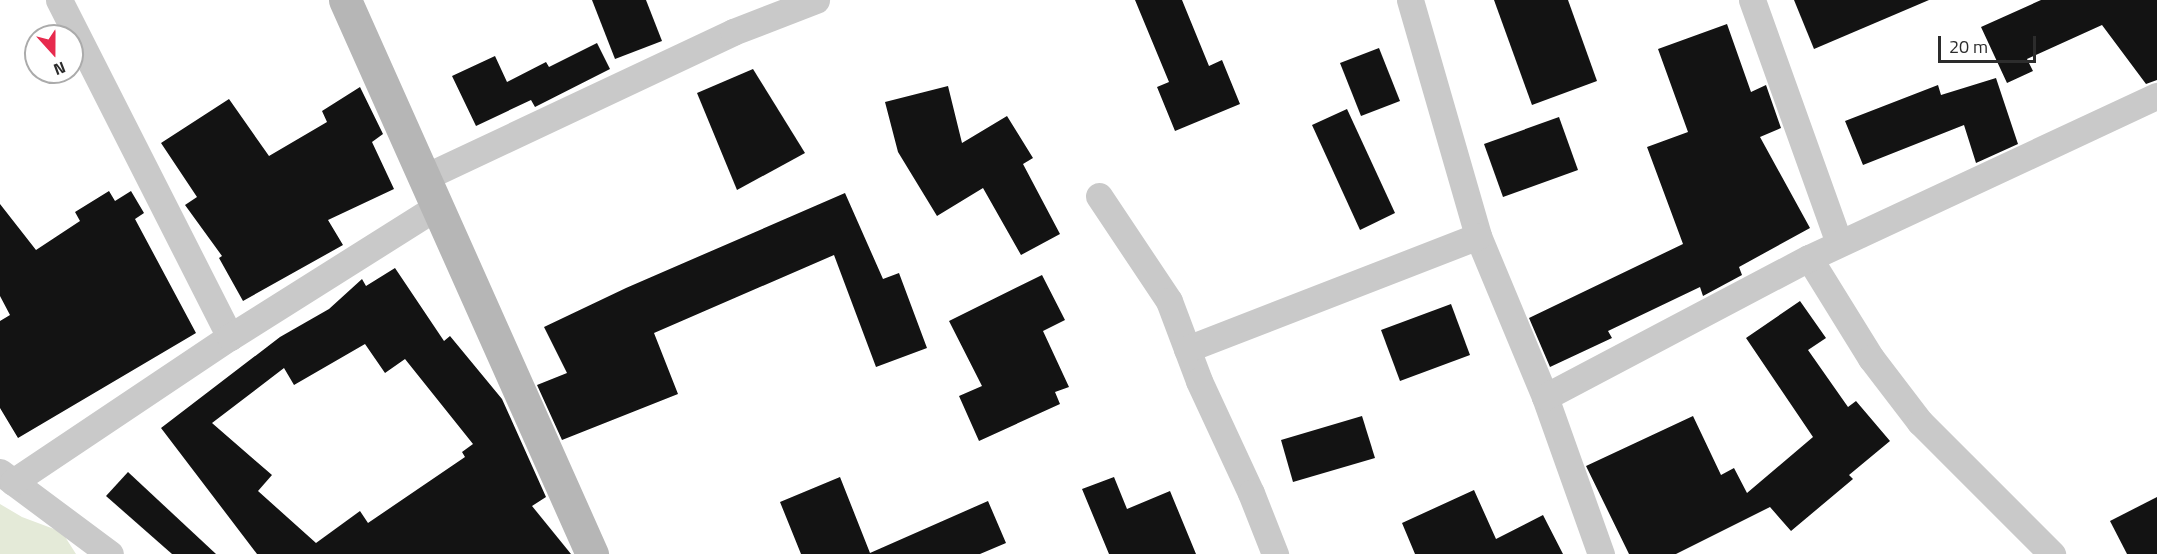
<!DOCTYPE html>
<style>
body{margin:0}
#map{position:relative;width:2157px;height:554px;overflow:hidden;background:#fff;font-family:"Titillium Web",sans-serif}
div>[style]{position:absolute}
.green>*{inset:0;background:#e4ead8}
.building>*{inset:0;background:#131313}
.street>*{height:27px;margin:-13.5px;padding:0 13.5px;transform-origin:13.5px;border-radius:13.5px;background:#c9c9c9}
.secondary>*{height:33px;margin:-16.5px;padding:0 16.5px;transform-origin:16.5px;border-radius:16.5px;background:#b6b6b6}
span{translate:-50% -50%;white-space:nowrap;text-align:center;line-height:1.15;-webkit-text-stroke:6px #fff;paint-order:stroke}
.north{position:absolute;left:24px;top:24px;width:60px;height:60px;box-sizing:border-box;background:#fff;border:2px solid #ababab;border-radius:50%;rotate:159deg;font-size:16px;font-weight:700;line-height:24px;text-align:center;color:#2c2c2c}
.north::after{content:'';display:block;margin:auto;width:21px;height:27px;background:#e72a4d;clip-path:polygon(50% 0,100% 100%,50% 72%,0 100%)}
.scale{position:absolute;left:1938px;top:36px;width:98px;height:27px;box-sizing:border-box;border:3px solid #2c2c2c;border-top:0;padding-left:8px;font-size:18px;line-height:21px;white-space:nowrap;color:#2c2c2c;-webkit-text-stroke:4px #fff;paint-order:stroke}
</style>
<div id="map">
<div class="green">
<div style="clip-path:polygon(0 504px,22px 517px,62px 532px,76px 554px,0 554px)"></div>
</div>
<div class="building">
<div style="clip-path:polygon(592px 0,646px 0,662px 41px,615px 59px)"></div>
<div style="clip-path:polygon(1135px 0,1182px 0,1209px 66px,1222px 60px,1240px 104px,1175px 131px,1157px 87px,1169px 82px)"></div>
<div style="clip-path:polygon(1494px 0,1568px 0,1597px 81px,1532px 105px)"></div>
<div style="clip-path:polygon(1794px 0,1929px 0,1814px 49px)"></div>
<div style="clip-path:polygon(2041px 0,2157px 0,2157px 80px,2146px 84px,2102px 25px,2027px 59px,2033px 71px,2007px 83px,1981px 27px)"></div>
<div style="clip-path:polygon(1727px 24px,1751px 92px,1766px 85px,1781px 128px,1760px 137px,1810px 228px,1739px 267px,1742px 275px,1703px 296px,1700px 287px,1608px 331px,1612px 338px,1550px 367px,1529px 318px,1683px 244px,1647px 147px,1688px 132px,1658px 49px)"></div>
<div style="clip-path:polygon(597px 43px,610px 69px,535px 107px,531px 100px,476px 126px,452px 76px,495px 56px,507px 82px,546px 62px,549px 67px)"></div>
<div style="clip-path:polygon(1379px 48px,1400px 101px,1361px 116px,1340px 63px)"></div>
<div style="clip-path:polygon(753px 69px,805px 153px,737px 190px,697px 93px)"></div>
<div style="clip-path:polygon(1996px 78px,2018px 144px,1976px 163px,1964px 125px,1863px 165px,1845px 121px,1938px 85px,1941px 95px)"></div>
<div style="clip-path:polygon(948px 86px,962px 143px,1007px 116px,1033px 158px,1023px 164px,1060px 234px,1021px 255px,983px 188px,937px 216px,898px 152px,885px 102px)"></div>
<div style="clip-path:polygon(360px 87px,383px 134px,372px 142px,394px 189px,328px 220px,343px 245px,243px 301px,219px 258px,222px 256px,185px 205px,197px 197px,161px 143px,229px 99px,269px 156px,327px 122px,322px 111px)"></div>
<div style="clip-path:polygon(1347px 109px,1395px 213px,1360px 230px,1312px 125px)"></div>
<div style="clip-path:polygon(1559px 117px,1578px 170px,1503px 197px,1484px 144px)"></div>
<div style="clip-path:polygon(109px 191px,115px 201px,131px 191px,144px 213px,135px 219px,196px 333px,18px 438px,0 408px,0 321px,10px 315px,0 296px,0 204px,36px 250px,80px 221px,75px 212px)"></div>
<div style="clip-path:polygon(845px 193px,883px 279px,899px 273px,927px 348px,876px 367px,834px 255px,654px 333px,678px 394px,562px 440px,537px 385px,567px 373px,544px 327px,626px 288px)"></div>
<div style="clip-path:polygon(evenodd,395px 268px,444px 341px,450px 336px,502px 399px,546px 497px,532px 506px,571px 554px,257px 554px,161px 428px,280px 337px,329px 309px,362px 279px,366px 286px,395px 268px,365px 344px,385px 373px,405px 359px,473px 444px,462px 452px,465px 457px,368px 523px,360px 511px,316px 543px,258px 491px,272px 475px,212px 423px,284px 368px,294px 385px,365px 344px)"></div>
<div style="clip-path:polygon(1042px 275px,1065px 320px,1043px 331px,1069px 387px,1055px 392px,1060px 404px,979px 441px,959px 396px,982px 386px,949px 321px)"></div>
<div style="clip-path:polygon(1800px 301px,1826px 338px,1808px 350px,1848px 407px,1856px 401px,1890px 441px,1849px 475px,1853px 479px,1791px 531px,1770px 507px,1676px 554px,1629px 554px,1586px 466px,1693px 416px,1721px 475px,1734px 468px,1747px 493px,1813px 437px,1746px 338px)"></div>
<div style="clip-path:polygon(1451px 304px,1470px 355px,1400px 381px,1381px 330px)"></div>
<div style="clip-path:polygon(1362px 416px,1375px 458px,1293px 482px,1281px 440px)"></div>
<div style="clip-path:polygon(128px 472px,216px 554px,172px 554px,106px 496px)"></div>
<div style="clip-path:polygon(840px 477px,870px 553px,988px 501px,1006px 543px,980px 554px,801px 554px,780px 502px)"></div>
<div style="clip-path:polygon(1114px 477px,1127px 509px,1170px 491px,1196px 554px,1109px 554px,1082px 489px)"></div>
<div style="clip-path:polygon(1474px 490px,1496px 539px,1543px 515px,1563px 554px,1415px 554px,1402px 523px)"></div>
<div style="clip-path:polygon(2157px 497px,2157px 554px,2127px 554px,2110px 521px)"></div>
</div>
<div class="street">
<div style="left:59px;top:0;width:378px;rotate:63.1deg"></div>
<div style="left:1410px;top:0;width:246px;rotate:73.9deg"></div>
<div style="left:1478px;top:236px;width:174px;rotate:67.4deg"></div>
<div style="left:1545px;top:397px;width:167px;rotate:70.4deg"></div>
<div style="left:1752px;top:0;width:258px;rotate:70.3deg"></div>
<div style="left:423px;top:178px;width:343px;rotate:-25.2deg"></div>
<div style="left:733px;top:32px;width:89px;rotate:-21.1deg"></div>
<div style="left:1099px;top:196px;width:126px;rotate:56.3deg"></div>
<div style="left:1169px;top:301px;width:85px;rotate:69.4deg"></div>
<div style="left:1199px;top:381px;width:123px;rotate:65.1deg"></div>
<div style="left:1251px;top:493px;width:66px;rotate:68.5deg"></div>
<div style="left:1809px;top:258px;width:118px;rotate:58.2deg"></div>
<div style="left:1871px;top:358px;width:81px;rotate:52.6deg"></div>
<div style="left:1920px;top:422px;width:187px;rotate:45deg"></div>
<div style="left:1187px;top:349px;width:312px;rotate:-21.2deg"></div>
<div style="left:1545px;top:397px;width:298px;rotate:-27.8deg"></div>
<div style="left:1809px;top:258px;width:384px;rotate:-25deg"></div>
<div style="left:0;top:472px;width:137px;rotate:36.7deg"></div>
<div style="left:13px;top:482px;width:261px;rotate:-33.8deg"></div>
<div style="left:230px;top:337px;width:246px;rotate:-32.2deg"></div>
</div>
<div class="secondary">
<div style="left:345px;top:0;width:607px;rotate:65.97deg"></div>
</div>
<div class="north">N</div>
<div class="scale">20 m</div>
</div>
